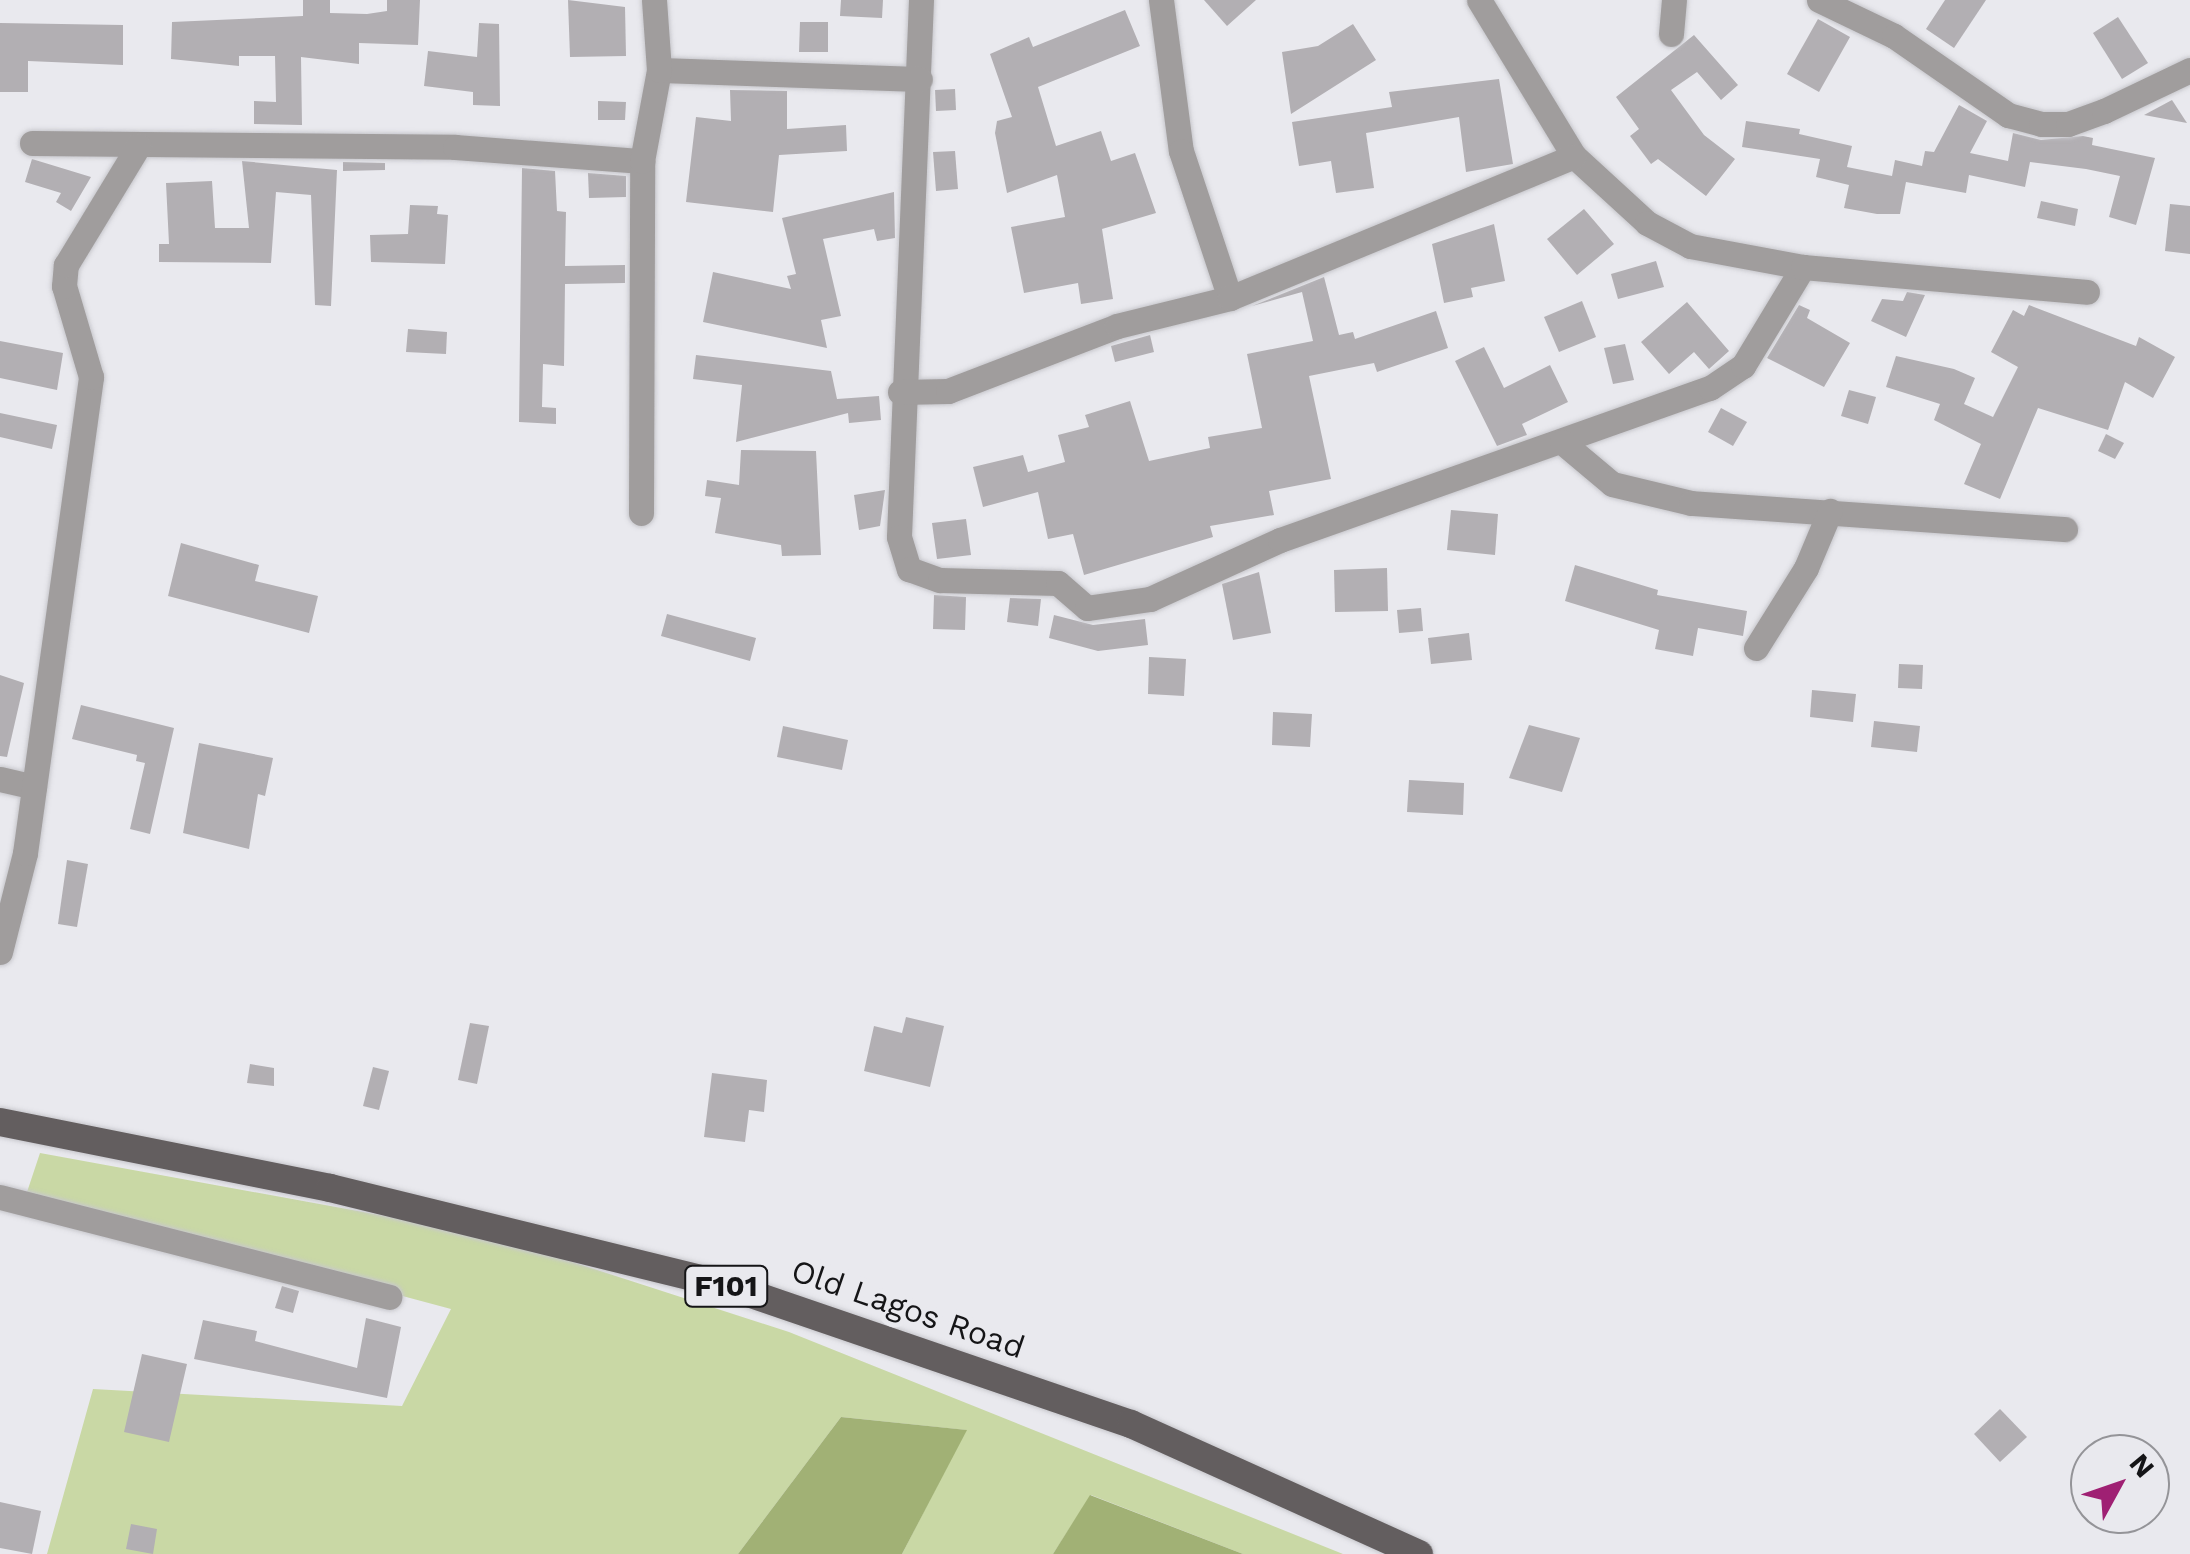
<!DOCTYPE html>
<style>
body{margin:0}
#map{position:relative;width:2190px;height:1554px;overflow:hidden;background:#e9e9ee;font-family:"Work Sans",sans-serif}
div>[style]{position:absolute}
.green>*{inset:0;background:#c9d8a5}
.forest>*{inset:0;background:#a1b175}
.building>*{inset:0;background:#b2afb3}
.roads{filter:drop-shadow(0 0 2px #c7c7cc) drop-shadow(0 0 2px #c7c7cc)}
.minor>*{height:25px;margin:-12.5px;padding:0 12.5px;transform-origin:12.5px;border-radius:12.5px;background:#a09d9d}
.primary>*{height:28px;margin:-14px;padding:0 14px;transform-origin:14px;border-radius:14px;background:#635e5f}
span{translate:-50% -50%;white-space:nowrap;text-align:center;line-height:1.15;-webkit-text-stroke:10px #e9e9ee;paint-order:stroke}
.shield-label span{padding:2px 8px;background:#e9e9ee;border:2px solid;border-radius:8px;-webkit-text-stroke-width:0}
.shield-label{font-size:30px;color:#151517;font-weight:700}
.street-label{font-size:32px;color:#151517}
.north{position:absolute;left:2070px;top:1434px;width:100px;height:100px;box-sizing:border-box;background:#e9e9ee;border:2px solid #949498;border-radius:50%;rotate:50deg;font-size:28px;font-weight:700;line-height:40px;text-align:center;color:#151517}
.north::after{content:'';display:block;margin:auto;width:35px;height:45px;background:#9f2073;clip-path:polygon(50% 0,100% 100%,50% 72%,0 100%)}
</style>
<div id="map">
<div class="green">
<div style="clip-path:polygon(40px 1153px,489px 1235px,789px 1332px,1343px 1554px,1243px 1554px,1091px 1495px,1053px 1554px,902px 1554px,966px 1430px,841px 1417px,738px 1554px,47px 1554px,93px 1389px,402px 1406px,451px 1309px,26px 1195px)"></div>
</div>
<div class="forest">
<div style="clip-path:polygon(841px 1417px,967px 1430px,902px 1554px,738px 1554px)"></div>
<div style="clip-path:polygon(1090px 1495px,1243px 1554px,1053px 1554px)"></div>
</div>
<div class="building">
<div style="clip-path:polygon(303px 0,330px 0,330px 13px,367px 14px,387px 11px,387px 0,420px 0,418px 45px,359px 43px,359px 64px,301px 57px,302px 125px,254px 124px,254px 101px,276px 102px,275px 56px,239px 56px,239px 66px,171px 59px,172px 22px,303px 16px)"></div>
<div style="clip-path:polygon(568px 0,625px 7px,626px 56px,570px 57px)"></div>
<div style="clip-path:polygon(841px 0,883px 0,882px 18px,840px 16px)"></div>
<div style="clip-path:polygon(1204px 0,1256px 0,1227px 26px)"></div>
<div style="clip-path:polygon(1945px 0,1986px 0,1954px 48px,1926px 29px)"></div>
<div style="clip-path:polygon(1125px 10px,1140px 46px,1038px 87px,1056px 146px,1101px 131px,1111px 161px,1135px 153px,1156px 213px,1102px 229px,1113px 299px,1081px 304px,1078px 283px,1024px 293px,1011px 227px,1065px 217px,1057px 175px,1007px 193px,995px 133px,997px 121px,1012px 117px,990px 54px,1029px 37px,1033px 47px)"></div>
<div style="clip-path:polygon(2118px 17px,2148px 63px,2122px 79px,2093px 33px)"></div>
<div style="clip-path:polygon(1818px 19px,1850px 37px,1819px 92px,1787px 74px)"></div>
<div style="clip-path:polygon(800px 22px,828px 22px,828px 52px,799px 52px)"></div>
<div style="clip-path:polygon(0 23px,123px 25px,123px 65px,28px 61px,28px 92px,0 92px)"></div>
<div style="clip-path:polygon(479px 23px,499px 24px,500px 106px,473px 105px,473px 92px,424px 86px,428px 51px,477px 57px)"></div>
<div style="clip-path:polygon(1353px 24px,1376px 60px,1291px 114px,1282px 52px,1318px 46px)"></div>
<div style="clip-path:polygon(1694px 35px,1738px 85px,1721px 100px,1697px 72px,1671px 90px,1704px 135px,1735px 159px,1706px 196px,1658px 159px,1651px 164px,1630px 136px,1639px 129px,1616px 97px)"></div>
<div style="clip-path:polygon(1499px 79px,1513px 164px,1466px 172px,1459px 117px,1366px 133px,1374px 188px,1336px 193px,1331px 161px,1299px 166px,1292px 122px,1392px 107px,1389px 92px)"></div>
<div style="clip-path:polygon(955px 89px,956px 110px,936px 111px,935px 90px)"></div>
<div style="clip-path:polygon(730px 90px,787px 91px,787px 129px,846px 125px,847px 151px,779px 155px,773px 212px,686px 202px,696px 117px,731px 121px)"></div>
<div style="clip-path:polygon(2172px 100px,2187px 123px,2144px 115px)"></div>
<div style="clip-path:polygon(598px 101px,626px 102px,625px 120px,598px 120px)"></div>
<div style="clip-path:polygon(1959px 105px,1987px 121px,1970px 153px,2008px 161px,2013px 133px,2041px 140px,2083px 136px,2093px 138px,2092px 145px,2155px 158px,2136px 225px,2109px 217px,2120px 176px,2086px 169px,2030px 162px,2025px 187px,1969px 175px,1966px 193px,1906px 182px,1900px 214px,1877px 214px,1844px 208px,1849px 185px,1816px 177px,1820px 159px,1742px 147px,1746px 121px,1800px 129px,1799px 134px,1852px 146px,1847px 167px,1892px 176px,1895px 160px,1922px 166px,1925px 151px,1934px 152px)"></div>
<div style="clip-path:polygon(955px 151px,958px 189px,936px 191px,933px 152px)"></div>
<div style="clip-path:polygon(32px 159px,91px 177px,71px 211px,56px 202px,61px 193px,25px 182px)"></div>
<div style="clip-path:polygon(242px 161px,337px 170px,331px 306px,315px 305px,311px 195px,276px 192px,271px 263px,159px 262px,159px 244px,169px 244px,166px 183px,212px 181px,215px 228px,249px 228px)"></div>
<div style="clip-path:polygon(343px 162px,385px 163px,385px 170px,343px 171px)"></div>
<div style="clip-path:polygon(522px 168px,555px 171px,557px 211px,566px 212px,565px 266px,625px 265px,625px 283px,565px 284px,564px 366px,543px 364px,542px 407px,556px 408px,556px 424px,519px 422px)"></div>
<div style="clip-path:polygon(588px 173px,626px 176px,626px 197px,589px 198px)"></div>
<div style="clip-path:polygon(894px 192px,895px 238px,877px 241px,874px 229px,823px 239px,841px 316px,821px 320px,827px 348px,703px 322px,713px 272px,791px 289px,787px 276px,796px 274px,782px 218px)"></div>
<div style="clip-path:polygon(2041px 201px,2078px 209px,2075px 226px,2037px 218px)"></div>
<div style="clip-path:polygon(2170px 204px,2190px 206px,2190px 254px,2165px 251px)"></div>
<div style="clip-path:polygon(410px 205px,438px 206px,437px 214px,448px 215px,445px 264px,371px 262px,370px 235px,408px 234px)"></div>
<div style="clip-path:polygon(1584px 209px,1614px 244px,1577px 275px,1547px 239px)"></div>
<div style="clip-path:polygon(1494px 224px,1505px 281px,1471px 288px,1473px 297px,1444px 303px,1432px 244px)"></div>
<div style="clip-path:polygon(1656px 261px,1664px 287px,1618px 299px,1611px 274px)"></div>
<div style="clip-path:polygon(1324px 277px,1339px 335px,1353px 332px,1355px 339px,1436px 311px,1448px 348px,1377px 372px,1374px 363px,1309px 376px,1331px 479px,1269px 491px,1274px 515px,1210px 526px,1213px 537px,1084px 575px,1073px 534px,1048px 539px,1038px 492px,983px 507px,973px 467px,1023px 455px,1028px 472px,1065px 462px,1058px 435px,1089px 427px,1085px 415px,1130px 401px,1149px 461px,1210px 448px,1208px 437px,1262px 428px,1247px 354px,1313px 341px,1302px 292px,1252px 306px)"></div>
<div style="clip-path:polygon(1907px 292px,1925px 295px,1906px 337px,1871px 321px,1882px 299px,1903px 301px)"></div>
<div style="clip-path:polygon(1582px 301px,1596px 337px,1559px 352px,1544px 317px)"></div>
<div style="clip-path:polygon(1687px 302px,1729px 351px,1709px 369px,1694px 352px,1669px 374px,1641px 342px)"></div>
<div style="clip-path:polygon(1799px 305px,1810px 310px,1807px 318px,1850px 343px,1824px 387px,1767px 358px)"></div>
<div style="clip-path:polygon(2029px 305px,2136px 346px,2139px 337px,2175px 357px,2153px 398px,2125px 382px,2108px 430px,2038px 408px,2000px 499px,1964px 484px,1981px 444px,1934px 420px,1940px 404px,1886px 387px,1896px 356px,1954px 369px,1975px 378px,1964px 404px,1993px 417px,2018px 367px,1991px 352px,2013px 310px,2024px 316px)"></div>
<div style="clip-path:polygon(408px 329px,447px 332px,446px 354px,406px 352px)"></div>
<div style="clip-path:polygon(1150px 335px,1154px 352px,1115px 362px,1111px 346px)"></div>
<div style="clip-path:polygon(0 341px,63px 353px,57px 390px,0 378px)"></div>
<div style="clip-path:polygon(1625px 344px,1634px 380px,1613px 384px,1604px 348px)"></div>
<div style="clip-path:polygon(1484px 347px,1504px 388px,1550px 365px,1568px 402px,1522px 424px,1527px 435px,1497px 446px,1455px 361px)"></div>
<div style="clip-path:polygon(696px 355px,831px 371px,837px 399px,879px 396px,881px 420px,849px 423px,848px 413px,736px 442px,742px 385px,693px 379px)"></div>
<div style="clip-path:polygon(1849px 390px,1876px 397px,1868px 424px,1841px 416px)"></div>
<div style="clip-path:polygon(1721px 408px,1747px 422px,1733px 446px,1708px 432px)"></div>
<div style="clip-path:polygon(0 413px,57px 425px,52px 449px,0 437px)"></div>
<div style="clip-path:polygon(2106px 434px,2124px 443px,2115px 459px,2098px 451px)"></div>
<div style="clip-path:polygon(741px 450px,816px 451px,821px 555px,782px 556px,781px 545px,715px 533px,721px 498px,705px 496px,707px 480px,739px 485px)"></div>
<div style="clip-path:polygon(885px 490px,880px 526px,859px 530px,854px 495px)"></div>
<div style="clip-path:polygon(1451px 510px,1498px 514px,1495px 555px,1447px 550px)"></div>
<div style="clip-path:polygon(966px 519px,971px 555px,937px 559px,932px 523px)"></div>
<div style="clip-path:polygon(181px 543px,259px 565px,255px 581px,318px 596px,309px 633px,168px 596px)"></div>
<div style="clip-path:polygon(1575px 565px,1658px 590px,1657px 595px,1747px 611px,1743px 636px,1698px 628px,1693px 656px,1655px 649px,1659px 630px,1565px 601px)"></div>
<div style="clip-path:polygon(1387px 568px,1388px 611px,1335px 612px,1334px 570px)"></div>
<div style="clip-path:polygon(1259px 572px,1271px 633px,1233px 640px,1222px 584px)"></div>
<div style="clip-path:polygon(934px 595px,966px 597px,965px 630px,933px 629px)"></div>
<div style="clip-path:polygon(1010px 598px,1041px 599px,1038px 626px,1007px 622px)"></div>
<div style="clip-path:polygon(1421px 608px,1423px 631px,1399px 633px,1397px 610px)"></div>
<div style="clip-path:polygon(667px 614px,756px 638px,750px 661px,661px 636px)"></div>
<div style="clip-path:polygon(1054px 615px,1093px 625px,1145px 619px,1148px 645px,1098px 651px,1049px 638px)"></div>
<div style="clip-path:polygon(1469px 633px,1472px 660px,1431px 664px,1428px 638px)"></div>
<div style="clip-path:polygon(1149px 657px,1186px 659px,1184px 696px,1148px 694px)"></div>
<div style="clip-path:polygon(1899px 664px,1923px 665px,1922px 689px,1898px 688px)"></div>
<div style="clip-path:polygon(0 675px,24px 683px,7px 757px,0 756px)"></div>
<div style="clip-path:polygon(1812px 690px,1856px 694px,1853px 722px,1810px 717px)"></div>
<div style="clip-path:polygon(81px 705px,174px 728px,150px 834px,130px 829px,145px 763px,136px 761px,137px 755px,72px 739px)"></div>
<div style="clip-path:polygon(1273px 712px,1312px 714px,1310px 747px,1272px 745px)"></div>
<div style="clip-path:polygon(1874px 721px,1920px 726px,1917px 752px,1871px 747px)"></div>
<div style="clip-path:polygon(1529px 725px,1580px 738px,1562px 792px,1509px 778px)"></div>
<div style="clip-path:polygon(783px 726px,848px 740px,842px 770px,777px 757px)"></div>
<div style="clip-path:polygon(199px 743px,273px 758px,265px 796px,258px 794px,249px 849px,183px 833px)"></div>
<div style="clip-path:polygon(1409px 780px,1464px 783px,1463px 815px,1407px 812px)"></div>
<div style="clip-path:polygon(67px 860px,88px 864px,77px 927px,58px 924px)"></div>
<div style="clip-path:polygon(906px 1017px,944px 1026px,930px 1087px,864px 1071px,874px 1026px,902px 1033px)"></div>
<div style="clip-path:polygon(470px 1023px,489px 1026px,477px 1084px,458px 1080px)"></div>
<div style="clip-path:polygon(250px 1064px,274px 1068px,274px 1086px,247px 1083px)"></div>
<div style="clip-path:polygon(373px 1067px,389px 1071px,379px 1110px,363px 1106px)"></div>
<div style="clip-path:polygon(712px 1073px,767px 1080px,764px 1112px,749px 1110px,745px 1142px,704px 1137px)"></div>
<div style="clip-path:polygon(282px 1286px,299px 1291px,293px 1313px,275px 1308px)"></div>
<div style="clip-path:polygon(366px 1318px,401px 1327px,387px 1398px,194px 1359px,203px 1320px,257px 1331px,255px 1341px,357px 1368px)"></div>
<div style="clip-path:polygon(142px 1354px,187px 1364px,169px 1442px,124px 1432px)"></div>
<div style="clip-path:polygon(2000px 1409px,2027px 1437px,2000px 1462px,1974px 1434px)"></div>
<div style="clip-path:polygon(0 1502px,41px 1511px,32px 1554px,0 1548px)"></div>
<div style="clip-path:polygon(131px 1524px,157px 1529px,153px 1554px,126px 1549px)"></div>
</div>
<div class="roads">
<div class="minor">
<div style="left:921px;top:0;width:537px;rotate:92.35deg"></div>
<div style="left:899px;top:537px;width:34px;rotate:73deg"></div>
<div style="left:909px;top:569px;width:33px;rotate:20deg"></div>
<div style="left:940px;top:580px;width:118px;rotate:1.5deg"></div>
<div style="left:1058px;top:583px;width:38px;rotate:41deg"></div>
<div style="left:1087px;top:608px;width:64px;rotate:-8.1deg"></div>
<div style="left:1150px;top:599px;width:143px;rotate:-24.4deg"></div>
<div style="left:1280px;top:540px;width:456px;rotate:-19.5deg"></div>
<div style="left:1710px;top:388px;width:40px;rotate:-34deg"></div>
<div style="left:1743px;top:366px;width:116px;rotate:-58.8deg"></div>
<div style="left:1161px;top:0;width:152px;rotate:82.5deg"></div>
<div style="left:1181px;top:151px;width:155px;rotate:71.6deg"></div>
<div style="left:1479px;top:0;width:183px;rotate:58.7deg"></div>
<div style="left:1574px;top:156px;width:99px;rotate:42.5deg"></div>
<div style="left:1647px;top:223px;width:49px;rotate:28.1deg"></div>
<div style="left:1690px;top:246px;width:115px;rotate:10.5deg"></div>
<div style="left:1803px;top:267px;width:285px;rotate:5deg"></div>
<div style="left:1819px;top:0;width:83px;rotate:25.6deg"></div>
<div style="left:1894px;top:36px;width:139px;rotate:34.7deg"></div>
<div style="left:2008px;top:115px;width:34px;rotate:15deg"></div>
<div style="left:2041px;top:124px;width:27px"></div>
<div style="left:2068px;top:124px;width:38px;rotate:-20deg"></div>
<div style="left:2104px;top:111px;width:95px;rotate:-25.5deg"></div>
<div style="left:1671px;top:34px;width:34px;rotate:-85deg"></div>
<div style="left:659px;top:70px;width:261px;rotate:2deg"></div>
<div style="left:32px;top:143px;width:423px;rotate:0.5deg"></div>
<div style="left:455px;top:147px;width:188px;rotate:4.3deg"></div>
<div style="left:900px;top:392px;width:48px;rotate:-1.2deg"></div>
<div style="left:948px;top:391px;width:181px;rotate:-21deg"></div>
<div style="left:1117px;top:326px;width:116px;rotate:-13.9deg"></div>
<div style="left:1230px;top:298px;width:372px;rotate:-22.4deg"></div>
<div style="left:1562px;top:442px;width:65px;rotate:40deg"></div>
<div style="left:1612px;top:484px;width:81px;rotate:13.5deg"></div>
<div style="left:1691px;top:503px;width:375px;rotate:4deg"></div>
<div style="left:641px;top:513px;width:352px;rotate:-89.8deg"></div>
<div style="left:642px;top:161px;width:93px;rotate:-79.4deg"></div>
<div style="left:659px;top:70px;width:70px;rotate:-94.1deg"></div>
<div style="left:1756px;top:648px;width:94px;rotate:-58deg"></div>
<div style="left:1806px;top:568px;width:62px;rotate:-67.2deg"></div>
<div style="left:0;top:779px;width:35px;rotate:13deg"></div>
<div style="left:0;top:952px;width:102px;rotate:-75.8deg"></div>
<div style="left:25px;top:853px;width:481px;rotate:-82.1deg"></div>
<div style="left:91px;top:377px;width:95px;rotate:-106.5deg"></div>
<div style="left:64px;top:286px;width:21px;rotate:-85deg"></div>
<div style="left:66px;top:265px;width:140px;rotate:-58.7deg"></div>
<div style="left:0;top:1197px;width:402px;rotate:14.4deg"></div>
</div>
<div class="primary">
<div style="left:0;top:1122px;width:337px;rotate:11.3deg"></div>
<div style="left:330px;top:1188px;width:404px;rotate:13.8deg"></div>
<div style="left:722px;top:1284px;width:432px;rotate:18.9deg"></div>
<div style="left:1131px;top:1424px;width:316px;rotate:24.3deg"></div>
</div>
</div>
<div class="shield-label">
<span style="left:726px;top:1286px">F101</span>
</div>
<div class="street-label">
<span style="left:908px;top:1309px;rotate:19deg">Old Lagos Road</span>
</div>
<div class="north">N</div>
</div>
